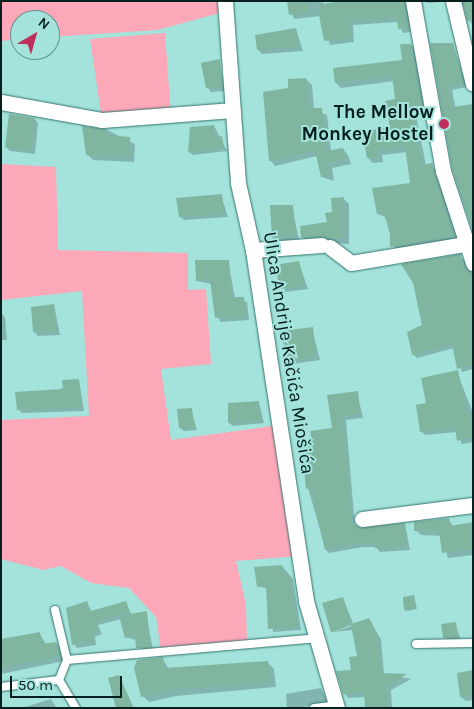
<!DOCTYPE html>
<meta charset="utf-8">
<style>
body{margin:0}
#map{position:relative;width:474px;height:709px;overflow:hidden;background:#a3e3dc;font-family:Karla,sans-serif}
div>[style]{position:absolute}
.green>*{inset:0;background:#fca8b8}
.shadow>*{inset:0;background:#0003}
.building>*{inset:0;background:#80b6a0}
.roads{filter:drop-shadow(0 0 1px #34736d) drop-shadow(0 0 1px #34736d)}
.service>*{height:8px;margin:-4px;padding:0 4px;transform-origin:4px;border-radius:4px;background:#fff}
.minor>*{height:15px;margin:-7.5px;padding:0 7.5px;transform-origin:7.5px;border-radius:7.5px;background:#fff}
.dots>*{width:14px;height:14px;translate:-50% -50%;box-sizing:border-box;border:2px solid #a3e3dc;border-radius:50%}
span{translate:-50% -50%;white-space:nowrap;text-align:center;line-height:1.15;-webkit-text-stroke:4px #a3e3dc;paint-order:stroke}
.poi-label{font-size:19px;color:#05201e;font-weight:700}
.right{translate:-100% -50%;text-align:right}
.street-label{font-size:19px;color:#05201e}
.frame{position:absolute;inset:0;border:2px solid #05201e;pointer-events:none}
.north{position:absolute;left:10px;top:10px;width:50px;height:50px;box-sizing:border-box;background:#a3e3dc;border:1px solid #649590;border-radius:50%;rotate:38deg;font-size:14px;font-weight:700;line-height:20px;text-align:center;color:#05201e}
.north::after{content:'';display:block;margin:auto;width:18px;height:22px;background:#be2f5b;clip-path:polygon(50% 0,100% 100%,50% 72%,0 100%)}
.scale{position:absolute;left:10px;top:676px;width:112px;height:22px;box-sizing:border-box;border:2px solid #05201e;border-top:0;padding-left:6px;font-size:15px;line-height:18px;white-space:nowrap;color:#05201e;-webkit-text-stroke:4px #a3e3dc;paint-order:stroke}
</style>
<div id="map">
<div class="green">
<div style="clip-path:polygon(1px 1px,225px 1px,227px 11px,157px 30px,50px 37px,50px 20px,20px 20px,20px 39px,1px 41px)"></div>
<div style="clip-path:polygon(165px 33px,171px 117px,102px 120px,90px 39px)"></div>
<div style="clip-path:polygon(1px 164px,56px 167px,58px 250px,188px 253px,188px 290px,206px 289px,211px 364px,161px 369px,171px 440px,279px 425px,300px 556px,236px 561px,246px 605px,247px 644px,161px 651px,156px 617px,129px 588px,91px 583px,61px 566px,43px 570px,1px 559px,1px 420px,89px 416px,82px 291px,1px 300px)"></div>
</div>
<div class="shadow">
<div style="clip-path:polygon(288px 1px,323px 1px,324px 5px,409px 1px,412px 32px,403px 33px,398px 22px,353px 25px,354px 42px,330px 45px,320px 16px,294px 19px)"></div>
<div style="clip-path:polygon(425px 1px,451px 1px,428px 3px)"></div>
<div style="clip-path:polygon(461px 1px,473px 1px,473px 25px,469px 20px)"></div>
<div style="clip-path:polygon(296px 29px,303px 51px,262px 54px,258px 50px)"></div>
<div style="clip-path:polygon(453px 44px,467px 87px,452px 90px,473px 196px,432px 45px)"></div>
<div style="clip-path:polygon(411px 45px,416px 50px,427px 114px,416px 116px,426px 165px,437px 170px,459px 241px,396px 251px,387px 218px,378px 214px,411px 184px,407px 152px,382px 155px,383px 162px,373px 163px,368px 158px,391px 129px,397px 100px,394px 81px,341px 88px,336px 83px,404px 61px)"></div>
<div style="clip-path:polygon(219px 60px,225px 91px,211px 92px,208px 88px)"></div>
<div style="clip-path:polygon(306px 79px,312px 85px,314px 110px,327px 115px,331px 151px,343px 149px,348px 155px,351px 164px,332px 168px,334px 181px,322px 177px,317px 156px,275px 166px,270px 160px,289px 89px)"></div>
<div style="clip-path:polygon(35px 119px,38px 123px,35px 154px,10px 151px,6px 147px)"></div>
<div style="clip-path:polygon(214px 126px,227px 151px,193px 155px,189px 152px)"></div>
<div style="clip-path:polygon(107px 130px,135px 144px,134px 162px,93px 160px,87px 154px)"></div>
<div style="clip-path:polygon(221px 195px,228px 217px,184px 220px,180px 216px)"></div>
<div style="clip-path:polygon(343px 198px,349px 204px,349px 244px,308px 242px,302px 237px,328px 224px)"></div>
<div style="clip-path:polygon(292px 207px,299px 240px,277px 241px,273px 237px)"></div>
<div style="clip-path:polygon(460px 256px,473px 271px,473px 369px,462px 372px,454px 348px,417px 358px,413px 354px)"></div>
<div style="clip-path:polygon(228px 261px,235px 298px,247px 302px,249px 320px,220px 322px,212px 284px,197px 281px)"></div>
<div style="clip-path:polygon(299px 263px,308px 289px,285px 292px,283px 270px)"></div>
<div style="clip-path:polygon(54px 305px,60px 335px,38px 336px,34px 332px)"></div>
<div style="clip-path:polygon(1px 313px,5px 317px,7px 340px,1px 340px)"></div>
<div style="clip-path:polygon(312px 329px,320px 360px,292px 364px,288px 361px)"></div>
<div style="clip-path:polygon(457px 372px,473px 413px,473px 442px,462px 444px,457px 432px,425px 435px,421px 431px,427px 404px)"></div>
<div style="clip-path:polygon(79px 380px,84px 411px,22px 413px,18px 409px)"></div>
<div style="clip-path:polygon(357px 392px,363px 418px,346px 420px,355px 527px,405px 524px,410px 550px,380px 552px,376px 547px,363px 547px,329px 553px,326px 550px,308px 488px,314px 447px,334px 429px)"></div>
<div style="clip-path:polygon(259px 403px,264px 423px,233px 426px,229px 423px)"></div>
<div style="clip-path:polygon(191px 409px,197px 430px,184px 431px,180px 428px)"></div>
<div style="clip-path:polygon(448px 519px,454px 527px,473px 524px,473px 555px,448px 558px,441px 536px,421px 535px,416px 530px)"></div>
<div style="clip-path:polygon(282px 566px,293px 579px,301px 630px,273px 632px,268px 589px,258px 586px)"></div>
<div style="clip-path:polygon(414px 596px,417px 609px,407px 611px,405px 610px)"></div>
<div style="clip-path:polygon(343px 598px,353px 623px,333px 632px,332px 631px)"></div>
<div style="clip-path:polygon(86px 603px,92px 612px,126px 603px,132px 615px,146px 613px,153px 650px,137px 648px,136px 640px,126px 637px,121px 619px,98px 625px,102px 634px,95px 637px,96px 645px,77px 648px,74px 644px)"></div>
<div style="clip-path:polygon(369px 620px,381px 639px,384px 674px,411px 679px,391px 690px,392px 707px,420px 708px,366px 708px,365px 697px,348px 698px,344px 693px,358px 657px,353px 630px,333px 632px)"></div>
<div style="clip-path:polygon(455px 623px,461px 641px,448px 641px,444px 637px)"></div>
<div style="clip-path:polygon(39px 633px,46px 644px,56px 643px,61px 649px,64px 661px,1px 674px,1px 640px)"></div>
<div style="clip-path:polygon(162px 658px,169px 669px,268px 663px,274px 669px,276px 687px,176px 696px,149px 702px,143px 696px)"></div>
<div style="clip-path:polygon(473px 673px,473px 700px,466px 701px,461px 697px)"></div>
<div style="clip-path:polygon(119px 676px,134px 708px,142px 708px,117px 708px)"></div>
<div style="clip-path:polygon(321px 688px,329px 705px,287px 708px,286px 694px)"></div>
<div style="clip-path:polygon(51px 699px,56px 707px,69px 708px,22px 708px)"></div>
</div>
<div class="building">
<div style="clip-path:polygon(287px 1px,308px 1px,310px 13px,289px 15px)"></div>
<div style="clip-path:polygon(341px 1px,404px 1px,408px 28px,398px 29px,397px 18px,350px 21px,351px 38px,324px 41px,317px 5px)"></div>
<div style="clip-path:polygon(463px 1px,473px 1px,473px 20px,467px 21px)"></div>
<div style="clip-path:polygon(296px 28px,300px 47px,257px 50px,255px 35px)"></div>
<div style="clip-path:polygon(430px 43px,453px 43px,463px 82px,448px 86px,453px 107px,473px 104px,473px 232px,452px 169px)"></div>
<div style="clip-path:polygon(400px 44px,411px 44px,423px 109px,411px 111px,423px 165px,432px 163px,454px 236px,390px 247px,390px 234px,384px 213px,377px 214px,372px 188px,410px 183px,405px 147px,377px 150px,379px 157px,367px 158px,362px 131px,390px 128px,385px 101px,395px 99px,392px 76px,335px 83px,333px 68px,402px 60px)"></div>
<div style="clip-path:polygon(220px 59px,222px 88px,206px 88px,201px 63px)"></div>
<div style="clip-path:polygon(306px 78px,309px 108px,322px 108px,326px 151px,343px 148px,346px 159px,327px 163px,329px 176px,321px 177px,315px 151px,269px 161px,263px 92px,288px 88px,288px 79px)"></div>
<div style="clip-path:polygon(9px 114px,35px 118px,31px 151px,5px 147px)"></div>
<div style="clip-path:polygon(214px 125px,215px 137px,222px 136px,224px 148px,188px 152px,190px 127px)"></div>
<div style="clip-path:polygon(82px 126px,107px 129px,107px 135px,130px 137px,129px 157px,86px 155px)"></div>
<div style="clip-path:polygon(222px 194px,224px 214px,179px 217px,176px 198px)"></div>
<div style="clip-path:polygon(344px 197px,344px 239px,301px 237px,300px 226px,327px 222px,325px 213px,332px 212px,331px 198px)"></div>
<div style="clip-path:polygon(270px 205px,293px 205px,296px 236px,272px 238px)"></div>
<div style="clip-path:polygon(460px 254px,466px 270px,473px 272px,473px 364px,457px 369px,452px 344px,412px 355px,407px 332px,422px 325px,413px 283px,401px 264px)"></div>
<div style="clip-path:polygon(195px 260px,229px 260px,232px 297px,244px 297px,246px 317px,215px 318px,210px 280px,196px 281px)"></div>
<div style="clip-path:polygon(299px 261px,305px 285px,280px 289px,276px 270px,281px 269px,280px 264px)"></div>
<div style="clip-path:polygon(54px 304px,57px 332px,33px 332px,31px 307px)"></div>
<div style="clip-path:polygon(313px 327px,316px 357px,287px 361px,281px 331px)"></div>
<div style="clip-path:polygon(458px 370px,467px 413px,473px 411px,473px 437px,457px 441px,455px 428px,420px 432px,416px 405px,426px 403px,421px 378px)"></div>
<div style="clip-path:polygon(79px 379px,81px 408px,17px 410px,15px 392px,63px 389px,62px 380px)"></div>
<div style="clip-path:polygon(358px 391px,360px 414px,343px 416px,352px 524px,363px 528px,405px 523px,407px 547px,375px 548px,375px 544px,359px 543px,325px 550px,310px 488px,306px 489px,302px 446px,313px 446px,310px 431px,332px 428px,327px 395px)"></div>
<div style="clip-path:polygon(259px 401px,261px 420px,228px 423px,228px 403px)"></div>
<div style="clip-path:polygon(192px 408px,194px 427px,179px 428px,177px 409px)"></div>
<div style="clip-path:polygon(449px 518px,450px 526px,473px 522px,473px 549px,442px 553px,439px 531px,414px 531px,414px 522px)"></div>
<div style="clip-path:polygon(282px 565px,283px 575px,289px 574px,298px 627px,268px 629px,266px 586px,257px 587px,254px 567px)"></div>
<div style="clip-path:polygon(414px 595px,416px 608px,404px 610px,403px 597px)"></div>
<div style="clip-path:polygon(343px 597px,351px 624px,369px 618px,377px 633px,381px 673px,407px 674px,387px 686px,388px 708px,365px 708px,364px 693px,343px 694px,336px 671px,351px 670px,349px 657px,357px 656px,351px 625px,331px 632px,322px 603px)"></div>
<div style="clip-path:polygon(87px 601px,91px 611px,126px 601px,130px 612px,96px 622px,99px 630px,92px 633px,93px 641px,72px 645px,66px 608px)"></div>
<div style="clip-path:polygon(147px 611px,150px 647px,136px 648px,135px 636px,125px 638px,119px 616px)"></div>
<div style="clip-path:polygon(456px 622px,458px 638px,443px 638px,441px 624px)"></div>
<div style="clip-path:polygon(40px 632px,42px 644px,56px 642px,59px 656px,1px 668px,1px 639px)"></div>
<div style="clip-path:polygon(163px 657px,165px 668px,268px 661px,271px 682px,169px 690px,141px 697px,134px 668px,137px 660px)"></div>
<div style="clip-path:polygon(473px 670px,473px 695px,460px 697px,457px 673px)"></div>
<div style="clip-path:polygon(119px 675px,133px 708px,116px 708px,108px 678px)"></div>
</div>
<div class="roads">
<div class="service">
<div style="left:55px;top:610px;width:51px;rotate:76.5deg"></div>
<div style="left:67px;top:660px;width:250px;rotate:-5deg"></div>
<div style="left:416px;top:644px;width:57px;rotate:-1deg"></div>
<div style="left:59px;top:680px;width:33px;rotate:59deg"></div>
<div style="left:1px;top:687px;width:58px;rotate:-6.9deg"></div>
<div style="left:59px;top:680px;width:22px;rotate:-68deg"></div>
<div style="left:314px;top:708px;width:23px;rotate:-7deg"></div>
</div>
<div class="minor">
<div style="left:225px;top:1px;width:182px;rotate:85.9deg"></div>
<div style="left:238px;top:183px;width:69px;rotate:77.4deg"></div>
<div style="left:253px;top:250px;width:355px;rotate:81.4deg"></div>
<div style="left:306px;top:601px;width:111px;rotate:73.8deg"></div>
<div style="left:413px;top:1px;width:173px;rotate:80deg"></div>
<div style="left:443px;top:171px;width:97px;rotate:71.9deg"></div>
<div style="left:453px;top:1px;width:85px;rotate:76.5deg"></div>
<div style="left:1px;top:102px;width:103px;rotate:10.1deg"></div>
<div style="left:102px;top:120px;width:131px;rotate:-4.4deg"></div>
<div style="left:330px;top:247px;width:26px;rotate:37deg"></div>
<div style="left:351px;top:263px;width:116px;rotate:-9.5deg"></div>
<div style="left:253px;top:250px;width:69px;rotate:-4.1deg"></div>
<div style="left:362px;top:519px;width:112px;rotate:-7.2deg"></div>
</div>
</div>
<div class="dots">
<div style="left:444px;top:124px;background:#be2f5b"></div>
</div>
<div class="poi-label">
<span class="right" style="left:434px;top:124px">The Mellow<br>Monkey Hostel</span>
</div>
<div class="street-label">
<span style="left:288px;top:353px;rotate:81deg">Ulica Andrije Kačića Miošića</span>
</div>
<div class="frame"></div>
<div class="north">N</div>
<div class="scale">50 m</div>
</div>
